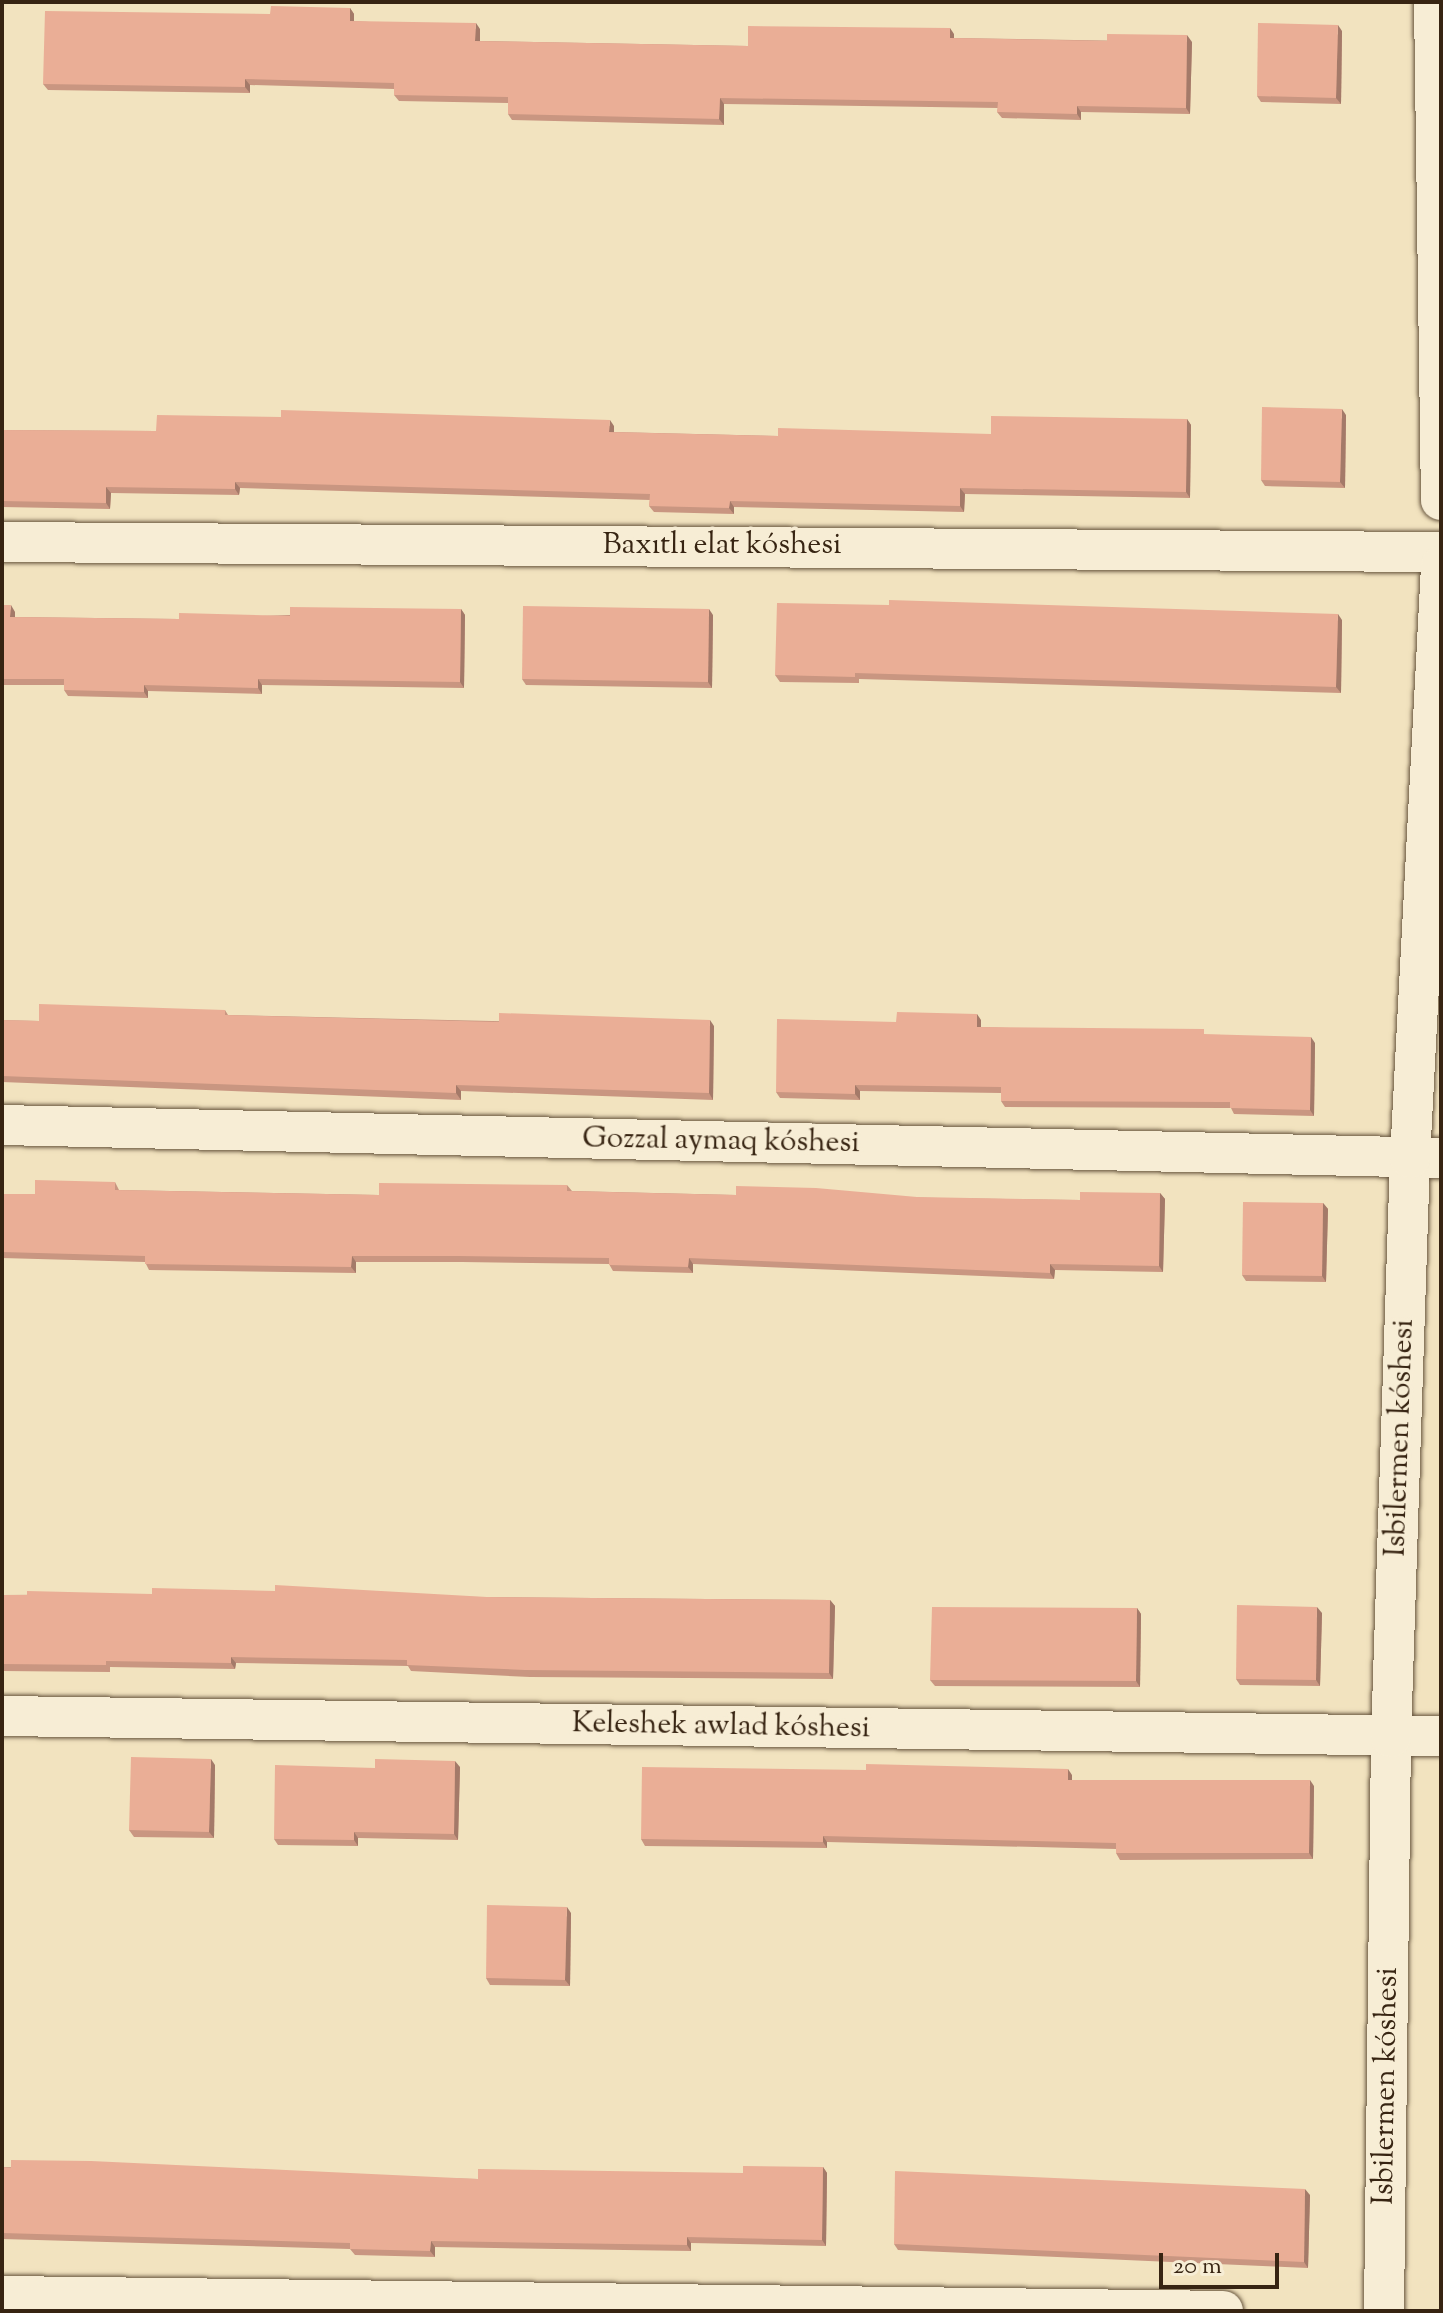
<!DOCTYPE html>
<meta charset="utf-8">
<style>
body{margin:0}
#map{position:relative;width:1443px;height:2313px;overflow:hidden;background:#f2e3bf;font-family:"Sorts Mill Goudy",serif}
div>[style]{position:absolute}
.roads{filter:drop-shadow(0 0 2px #66543d) drop-shadow(0 0 2px #66543d)}
.minor>*{height:40px;margin:-20px;padding:0 20px;transform-origin:20px;border-radius:20px;background:#f7edd5}
.wall>*{inset:0;background:#c99681}
.shaded-wall>*{inset:0;background:#a47a69}
.building>*{inset:0;background:#eaae96}
span{translate:-50% -50%;white-space:nowrap;text-align:center;line-height:1.15;-webkit-text-stroke:7px #f7edd5;paint-order:stroke}
.street-label{font-size:30px;color:#372412}
.frame{position:absolute;inset:0;border:4px solid #372412;pointer-events:none}
.scale{position:absolute;left:1159px;top:2253px;width:120px;height:36px;box-sizing:border-box;border:4px solid #372412;border-top:0;padding-left:10px;font-size:24px;line-height:28px;white-space:nowrap;color:#372412;-webkit-text-stroke:6px #f7edd5;paint-order:stroke}
</style>
<div id="map">
<div class="roads">
<div class="minor">
<div style="left:1434px;top:2px;width:498px;rotate:89.2deg"></div>
<div style="left:2px;top:542px;width:1439px;rotate:0.4deg"></div>
<div style="left:2px;top:1125px;width:1439px;rotate:1.31deg"></div>
<div style="left:2px;top:1716px;width:1439px;rotate:0.8deg"></div>
<div style="left:2px;top:2296px;width:1221px;rotate:0.7deg"></div>
<div style="left:1384px;top:2311px;width:574px;rotate:-89.3deg"></div>
<div style="left:1391px;top:1737px;width:579px;rotate:-88.12deg"></div>
<div style="left:1410px;top:1158px;width:593px;rotate:-87deg"></div>
</div>
</div>
<div class="wall">
<div style="clip-path:polygon(350px 8px,354px 14px,354px 21px,480px 29px,480px 41px,748px 46px,954px 34px,954px 38px,1192px 42px,1190px 114px,1081px 112px,1081px 120px,1002px 118px,997px 112px,998px 108px,724px 104px,724px 125px,512px 120px,508px 114px,508px 103px,399px 101px,394px 95px,394px 89px,250px 85px,250px 93px,48px 90px,43px 84px,270px 14px)"></div>
<div style="clip-path:polygon(1342px 31px,1341px 104px,1261px 102px,1257px 96px)"></div>
<div style="clip-path:polygon(1346px 415px,1345px 488px,1265px 486px,1261px 480px)"></div>
<div style="clip-path:polygon(1187px 419px,1191px 425px,1190px 498px,965px 494px,964px 512px,734px 507px,734px 514px,654px 512px,649px 506px,650px 500px,240px 488px,239px 495px,111px 493px,110px 509px,2px 507px,2px 430px,156px 431px,614px 426px,614px 432px,778px 436px,991px 434px)"></div>
<div style="clip-path:polygon(2px 605px,15px 612px,15px 617px,179px 619px,461px 609px,465px 615px,464px 688px,262px 685px,262px 694px,148px 691px,148px 698px,68px 696px,64px 690px,64px 685px,2px 685px)"></div>
<div style="clip-path:polygon(713px 615px,712px 688px,526px 685px,522px 679px)"></div>
<div style="clip-path:polygon(1342px 620px,1341px 693px,859px 679px,859px 683px,780px 682px,775px 675px)"></div>
<div style="clip-path:polygon(225px 1010px,228px 1015px,714px 1026px,713px 1100px,461px 1091px,461px 1100px,2px 1082px,2px 1020px,39px 1021px)"></div>
<div style="clip-path:polygon(981px 1020px,981px 1027px,1208px 1035px,1315px 1043px,1314px 1116px,1234px 1114px,1231px 1108px,1005px 1107px,1001px 1101px,1001px 1093px,860px 1091px,860px 1100px,780px 1098px,776px 1092px,896px 1022px)"></div>
<div style="clip-path:polygon(115px 1182px,119px 1190px,379px 1195px,567px 1185px,572px 1191px,736px 1195px,1080px 1200px,1160px 1193px,1165px 1199px,1163px 1272px,1055px 1270px,1054px 1279px,693px 1264px,693px 1273px,613px 1271px,609px 1264px,462px 1262px,356px 1262px,356px 1273px,149px 1270px,145px 1262px,2px 1258px,2px 1194px,35px 1194px)"></div>
<div style="clip-path:polygon(1323px 1203px,1328px 1209px,1326px 1282px,1246px 1281px,1242px 1275px)"></div>
<div style="clip-path:polygon(152px 1594px,830px 1600px,835px 1606px,833px 1679px,530px 1677px,411px 1671px,408px 1666px,236px 1663px,235px 1669px,110px 1667px,110px 1672px,2px 1671px,2px 1595px)"></div>
<div style="clip-path:polygon(1137px 1608px,1141px 1614px,1140px 1687px,935px 1686px,930px 1680px)"></div>
<div style="clip-path:polygon(1322px 1613px,1320px 1686px,1240px 1685px,1236px 1679px)"></div>
<div style="clip-path:polygon(215px 1765px,214px 1838px,134px 1837px,129px 1830px)"></div>
<div style="clip-path:polygon(460px 1767px,458px 1840px,358px 1838px,358px 1846px,278px 1845px,274px 1839px,375px 1768px)"></div>
<div style="clip-path:polygon(1072px 1775px,1072px 1780px,1314px 1786px,1313px 1859px,1120px 1860px,1116px 1853px,1116px 1849px,827px 1842px,827px 1848px,645px 1846px,641px 1839px)"></div>
<div style="clip-path:polygon(571px 1913px,570px 1986px,490px 1985px,486px 1978px)"></div>
<div style="clip-path:polygon(2px 2167px,478px 2179px,743px 2173px,823px 2167px,827px 2173px,826px 2246px,691px 2243px,691px 2251px,435px 2247px,435px 2257px,355px 2255px,350px 2249px,2px 2239px)"></div>
<div style="clip-path:polygon(1310px 2195px,1308px 2268px,898px 2250px,894px 2244px)"></div>
</div>
<div class="shaded-wall">
<div style="clip-path:polygon(350px 8px,354px 14px,354px 27px,350px 21px)"></div>
<div style="clip-path:polygon(476px 23px,480px 29px,480px 47px,475px 41px)"></div>
<div style="clip-path:polygon(1338px 25px,1342px 31px,1341px 104px,1336px 98px)"></div>
<div style="clip-path:polygon(950px 28px,954px 34px,954px 44px,950px 38px)"></div>
<div style="clip-path:polygon(1187px 35px,1192px 42px,1190px 114px,1186px 108px)"></div>
<div style="clip-path:polygon(245px 79px,250px 85px,250px 93px,245px 87px)"></div>
<div style="clip-path:polygon(720px 98px,724px 104px,724px 125px,719px 119px)"></div>
<div style="clip-path:polygon(1077px 106px,1081px 112px,1081px 120px,1077px 114px)"></div>
<div style="clip-path:polygon(1342px 409px,1346px 415px,1345px 488px,1340px 482px)"></div>
<div style="clip-path:polygon(1187px 419px,1191px 425px,1190px 498px,1186px 492px)"></div>
<div style="clip-path:polygon(610px 420px,614px 426px,614px 438px,609px 432px)"></div>
<div style="clip-path:polygon(235px 482px,240px 488px,239px 495px,235px 489px)"></div>
<div style="clip-path:polygon(106px 487px,111px 493px,110px 509px,106px 503px)"></div>
<div style="clip-path:polygon(960px 488px,965px 494px,964px 512px,960px 506px)"></div>
<div style="clip-path:polygon(730px 501px,734px 507px,734px 514px,729px 508px)"></div>
<div style="clip-path:polygon(11px 605px,15px 612px,15px 623px,10px 617px)"></div>
<div style="clip-path:polygon(461px 609px,465px 615px,464px 688px,460px 682px)"></div>
<div style="clip-path:polygon(709px 609px,713px 615px,712px 688px,708px 682px)"></div>
<div style="clip-path:polygon(1338px 614px,1342px 620px,1341px 693px,1336px 687px)"></div>
<div style="clip-path:polygon(258px 679px,262px 685px,262px 694px,258px 688px)"></div>
<div style="clip-path:polygon(144px 685px,148px 691px,148px 698px,144px 692px)"></div>
<div style="clip-path:polygon(977px 1014px,981px 1020px,981px 1034px,977px 1027px)"></div>
<div style="clip-path:polygon(710px 1020px,714px 1026px,713px 1100px,709px 1093px)"></div>
<div style="clip-path:polygon(1311px 1037px,1315px 1043px,1314px 1116px,1310px 1110px)"></div>
<div style="clip-path:polygon(456px 1085px,461px 1091px,461px 1100px,456px 1093px)"></div>
<div style="clip-path:polygon(855px 1085px,860px 1091px,860px 1100px,855px 1094px)"></div>
<div style="clip-path:polygon(1160px 1193px,1165px 1199px,1163px 1272px,1159px 1266px)"></div>
<div style="clip-path:polygon(1323px 1203px,1328px 1209px,1326px 1282px,1322px 1276px)"></div>
<div style="clip-path:polygon(352px 1256px,356px 1262px,356px 1273px,351px 1267px)"></div>
<div style="clip-path:polygon(689px 1258px,693px 1264px,693px 1273px,688px 1267px)"></div>
<div style="clip-path:polygon(1050px 1264px,1055px 1270px,1054px 1279px,1050px 1273px)"></div>
<div style="clip-path:polygon(830px 1600px,835px 1606px,833px 1679px,829px 1673px)"></div>
<div style="clip-path:polygon(1317px 1607px,1322px 1613px,1320px 1686px,1316px 1680px)"></div>
<div style="clip-path:polygon(1137px 1608px,1141px 1614px,1140px 1687px,1136px 1681px)"></div>
<div style="clip-path:polygon(231px 1657px,236px 1663px,235px 1669px,231px 1663px)"></div>
<div style="clip-path:polygon(211px 1759px,215px 1765px,214px 1838px,209px 1832px)"></div>
<div style="clip-path:polygon(455px 1761px,460px 1767px,458px 1840px,454px 1834px)"></div>
<div style="clip-path:polygon(1068px 1769px,1072px 1775px,1072px 1786px,1068px 1780px)"></div>
<div style="clip-path:polygon(1310px 1780px,1314px 1786px,1313px 1859px,1309px 1853px)"></div>
<div style="clip-path:polygon(354px 1832px,358px 1838px,358px 1846px,354px 1840px)"></div>
<div style="clip-path:polygon(823px 1836px,827px 1842px,827px 1848px,823px 1842px)"></div>
<div style="clip-path:polygon(567px 1907px,571px 1913px,570px 1986px,565px 1980px)"></div>
<div style="clip-path:polygon(823px 2167px,827px 2173px,826px 2246px,822px 2240px)"></div>
<div style="clip-path:polygon(1305px 2189px,1310px 2195px,1308px 2268px,1304px 2262px)"></div>
<div style="clip-path:polygon(687px 2237px,691px 2243px,691px 2251px,687px 2245px)"></div>
<div style="clip-path:polygon(431px 2241px,435px 2247px,435px 2257px,430px 2251px)"></div>
</div>
<div class="building">
<div style="clip-path:polygon(271px 6px,350px 8px,350px 21px,476px 23px,475px 41px,748px 46px,748px 26px,950px 28px,950px 38px,1107px 41px,1107px 34px,1187px 35px,1186px 108px,1077px 106px,1077px 114px,997px 112px,998px 102px,720px 98px,719px 119px,508px 114px,508px 97px,394px 95px,394px 83px,245px 79px,245px 87px,43px 84px,45px 11px,270px 14px)"></div>
<div style="clip-path:polygon(1258px 23px,1338px 25px,1336px 98px,1257px 96px)"></div>
<div style="clip-path:polygon(1262px 407px,1342px 409px,1340px 482px,1261px 480px)"></div>
<div style="clip-path:polygon(281px 410px,610px 420px,609px 432px,778px 436px,778px 428px,991px 434px,991px 416px,1187px 419px,1186px 492px,960px 488px,960px 506px,730px 501px,729px 508px,649px 506px,650px 494px,235px 482px,235px 489px,106px 487px,106px 503px,2px 501px,2px 430px,156px 431px,157px 415px,281px 417px)"></div>
<div style="clip-path:polygon(889px 600px,1338px 614px,1336px 687px,855px 673px,855px 677px,775px 675px,777px 603px,889px 605px)"></div>
<div style="clip-path:polygon(2px 605px,11px 605px,10px 617px,179px 619px,179px 613px,290px 616px,290px 607px,461px 609px,460px 682px,258px 679px,258px 688px,144px 685px,144px 692px,64px 690px,64px 679px,2px 679px)"></div>
<div style="clip-path:polygon(523px 606px,709px 609px,708px 682px,522px 679px)"></div>
<div style="clip-path:polygon(39px 1004px,225px 1010px,225px 1015px,499px 1022px,499px 1013px,710px 1020px,709px 1093px,456px 1085px,456px 1093px,2px 1076px,2px 1020px,39px 1021px)"></div>
<div style="clip-path:polygon(897px 1012px,977px 1014px,977px 1027px,1204px 1029px,1204px 1034px,1311px 1037px,1310px 1110px,1230px 1108px,1230px 1102px,1001px 1101px,1001px 1087px,855px 1085px,855px 1094px,776px 1092px,777px 1019px,896px 1022px)"></div>
<div style="clip-path:polygon(35px 1180px,115px 1182px,115px 1190px,379px 1195px,379px 1183px,567px 1185px,567px 1191px,736px 1195px,736px 1186px,816px 1188px,917px 1197px,1080px 1200px,1080px 1192px,1160px 1193px,1159px 1266px,1050px 1264px,1050px 1273px,689px 1258px,688px 1267px,609px 1265px,609px 1258px,458px 1256px,352px 1256px,351px 1267px,145px 1264px,145px 1256px,2px 1252px,2px 1194px,35px 1194px)"></div>
<div style="clip-path:polygon(1243px 1202px,1323px 1203px,1322px 1276px,1242px 1275px)"></div>
<div style="clip-path:polygon(275px 1585px,487px 1597px,830px 1600px,829px 1673px,525px 1670px,407px 1665px,407px 1660px,231px 1657px,231px 1663px,106px 1661px,106px 1665px,2px 1664px,2px 1595px,27px 1595px,27px 1591px,152px 1594px,152px 1588px,275px 1591px)"></div>
<div style="clip-path:polygon(1237px 1605px,1317px 1607px,1316px 1680px,1236px 1679px)"></div>
<div style="clip-path:polygon(932px 1607px,1137px 1608px,1136px 1681px,930px 1680px)"></div>
<div style="clip-path:polygon(131px 1757px,211px 1759px,209px 1832px,129px 1830px)"></div>
<div style="clip-path:polygon(375px 1759px,455px 1761px,454px 1834px,354px 1832px,354px 1840px,274px 1839px,275px 1765px,375px 1768px)"></div>
<div style="clip-path:polygon(866px 1764px,1068px 1769px,1068px 1780px,1310px 1780px,1309px 1853px,1116px 1853px,1116px 1843px,823px 1836px,823px 1842px,641px 1839px,642px 1767px,866px 1770px)"></div>
<div style="clip-path:polygon(487px 1905px,567px 1907px,565px 1980px,486px 1978px)"></div>
<div style="clip-path:polygon(11px 2160px,91px 2161px,478px 2179px,478px 2169px,743px 2173px,743px 2166px,823px 2167px,822px 2240px,687px 2237px,687px 2245px,431px 2241px,430px 2251px,350px 2249px,350px 2243px,2px 2233px,2px 2167px,11px 2168px)"></div>
<div style="clip-path:polygon(895px 2171px,1305px 2189px,1304px 2262px,894px 2244px)"></div>
</div>
<div class="street-label">
<span style="left:722px;top:546px">Baxıtlı elat kóshesi</span>
<span style="left:721px;top:1142px;rotate:1deg">Gozzal aymaq kóshesi</span>
<span style="left:1401px;top:1438px;rotate:-88deg">Isbilermen kóshesi</span>
<span style="left:721px;top:1727px;rotate:1deg">Keleshek awlad kóshesi</span>
<span style="left:1387px;top:2086px;rotate:-89deg">Isbilermen kóshesi</span>
</div>
<div class="frame"></div>
<div class="scale">20 m</div>
</div>
